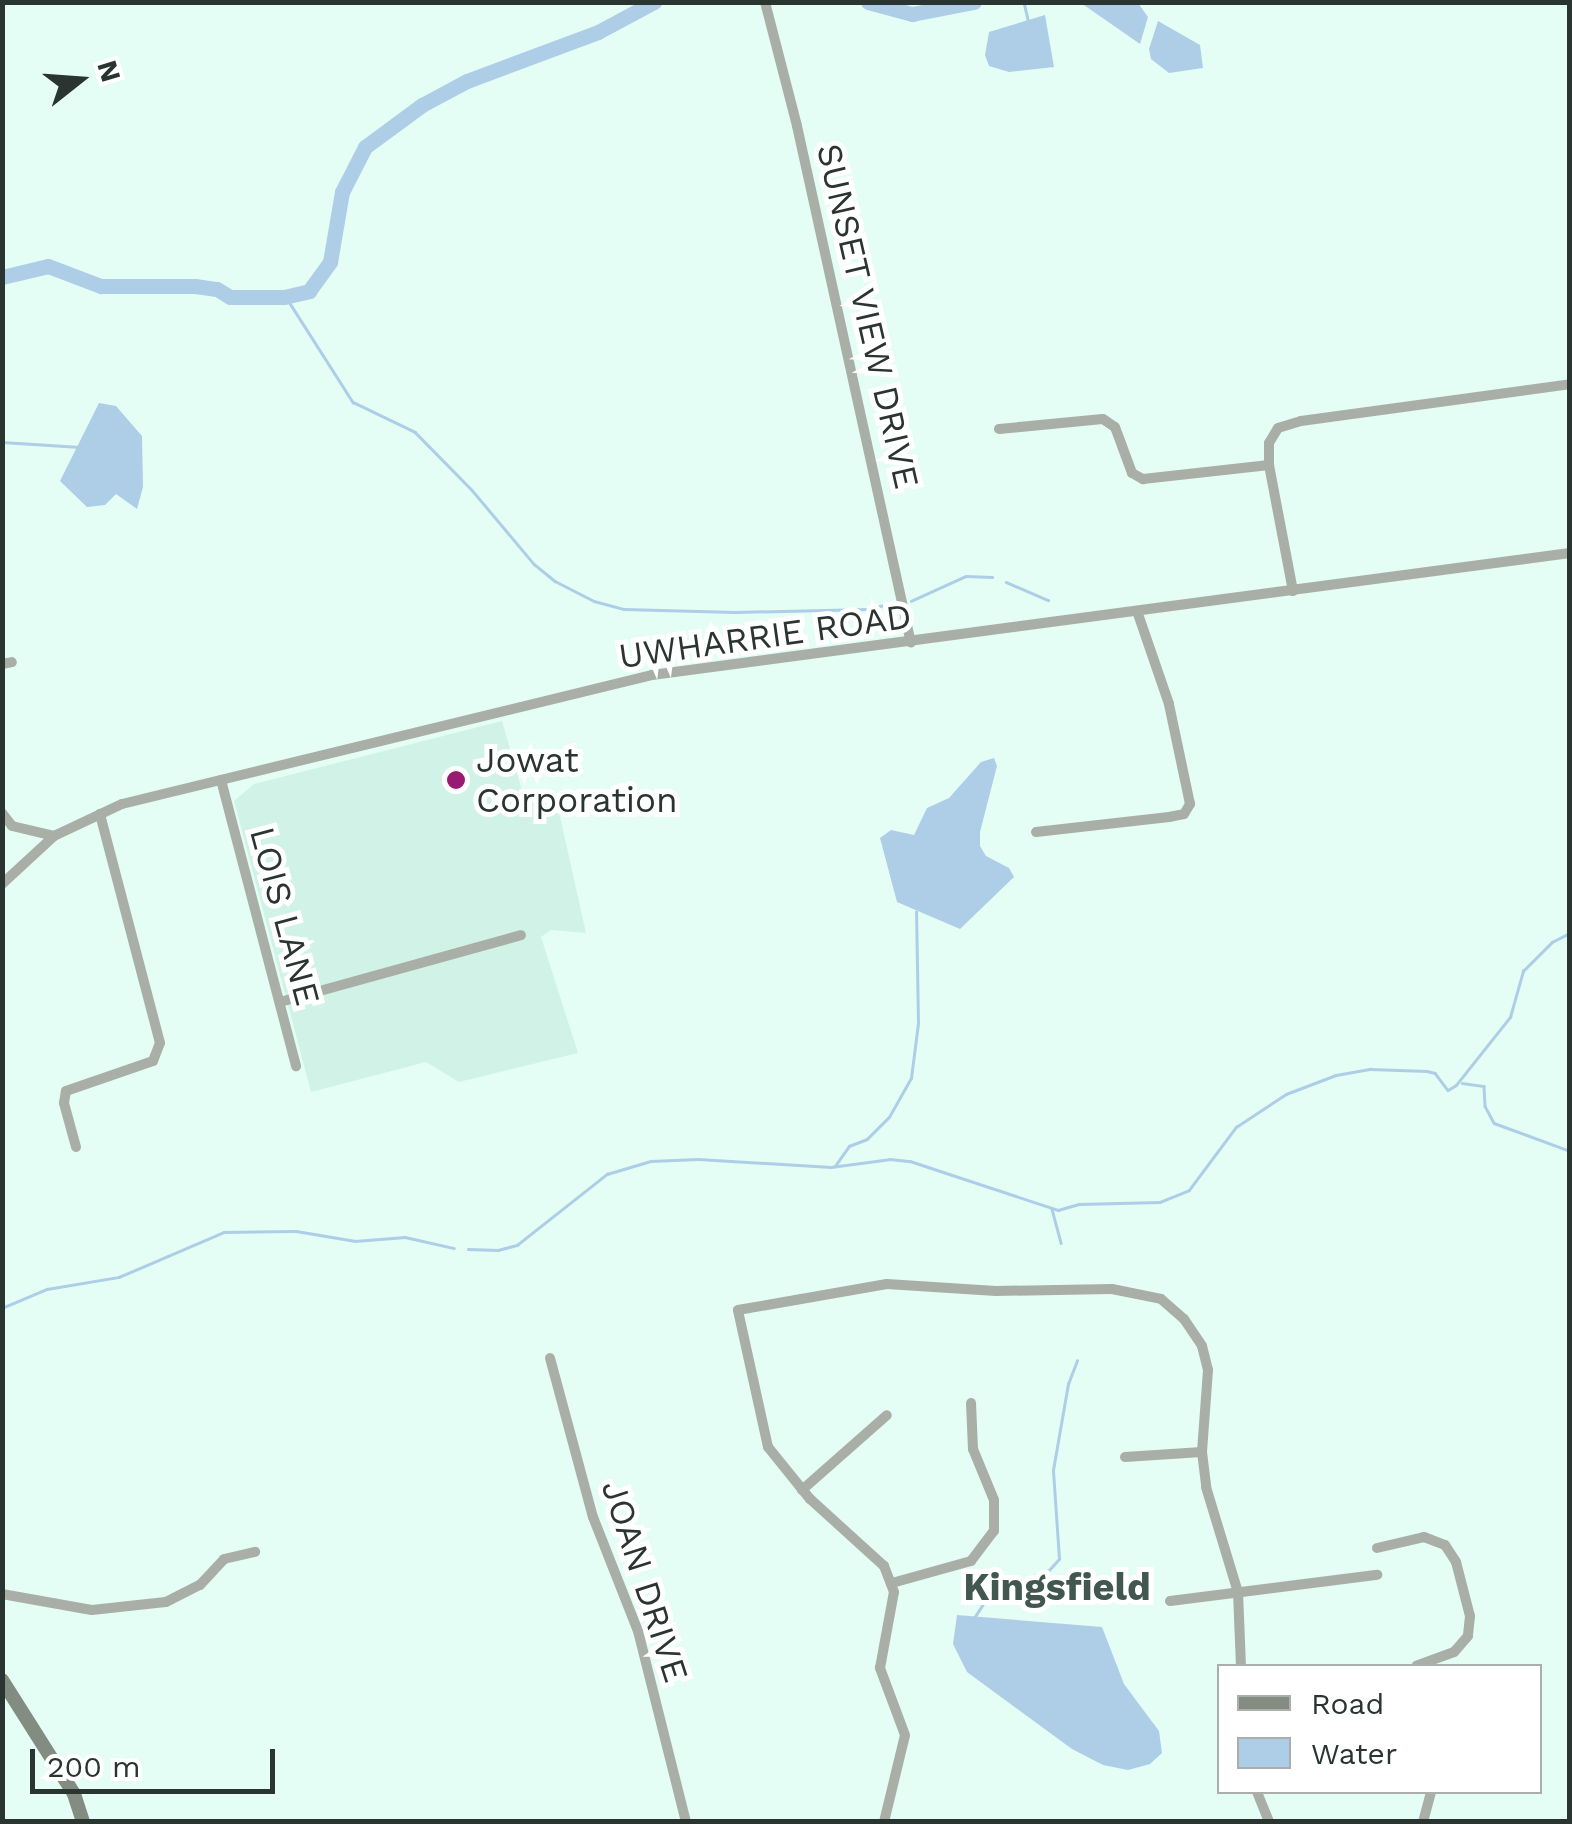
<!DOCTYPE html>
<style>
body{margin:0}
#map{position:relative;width:1572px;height:1824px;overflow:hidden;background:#e4fef5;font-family:"Work Sans",sans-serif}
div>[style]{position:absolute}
.built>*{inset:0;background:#d1f3e7}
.water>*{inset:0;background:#adcee6}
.stream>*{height:2.5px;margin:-1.25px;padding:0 1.25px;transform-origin:1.25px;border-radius:1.25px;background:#adcee6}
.river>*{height:15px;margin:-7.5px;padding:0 7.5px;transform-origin:7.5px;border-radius:7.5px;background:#adcee6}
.street>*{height:10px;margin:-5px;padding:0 5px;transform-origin:5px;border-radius:5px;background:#a9afa7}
.secondary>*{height:14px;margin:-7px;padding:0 7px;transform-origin:7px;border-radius:7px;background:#838c80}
.dots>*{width:28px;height:28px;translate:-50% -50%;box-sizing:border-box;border:5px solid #fff;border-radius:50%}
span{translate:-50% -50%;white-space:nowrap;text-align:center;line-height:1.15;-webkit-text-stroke:10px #fff;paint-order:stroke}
.street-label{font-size:35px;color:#2a3431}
.poi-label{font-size:35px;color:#2a3431}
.left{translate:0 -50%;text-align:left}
.neighbourhood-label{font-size:38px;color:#415750;font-weight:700}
.frame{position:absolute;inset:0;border:5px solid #2a3431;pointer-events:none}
.legend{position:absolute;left:1217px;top:1664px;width:325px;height:130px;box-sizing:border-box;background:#fff;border:2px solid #aaaead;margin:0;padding:12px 18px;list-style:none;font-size:30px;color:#2a3431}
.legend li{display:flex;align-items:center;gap:20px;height:50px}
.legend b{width:50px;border:2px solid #aaaead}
.north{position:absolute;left:30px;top:30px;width:100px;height:100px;-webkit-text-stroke:8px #fff;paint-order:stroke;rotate:73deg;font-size:28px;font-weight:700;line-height:40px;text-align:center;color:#2a3431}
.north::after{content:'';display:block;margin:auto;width:35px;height:45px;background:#2a3431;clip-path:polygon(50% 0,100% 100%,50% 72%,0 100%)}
.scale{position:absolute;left:30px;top:1749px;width:245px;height:45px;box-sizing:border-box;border:5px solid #2a3431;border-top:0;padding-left:12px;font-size:30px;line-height:35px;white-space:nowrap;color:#2a3431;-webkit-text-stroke:8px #fff;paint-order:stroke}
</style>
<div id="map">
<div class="built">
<div style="clip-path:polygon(502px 721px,525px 801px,555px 794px,586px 933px,551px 930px,541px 937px,578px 1053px,459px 1082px,426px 1062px,311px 1092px,234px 801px,254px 784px)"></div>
</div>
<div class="water">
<div style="clip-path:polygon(1081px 3px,1138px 3px,1148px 17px,1140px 44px)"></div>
<div style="clip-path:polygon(1045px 15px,1054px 67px,1009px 72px,989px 66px,985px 55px,989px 32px)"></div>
<div style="clip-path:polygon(1158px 21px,1200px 45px,1203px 68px,1169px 73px,1151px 59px,1149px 49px)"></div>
<div style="clip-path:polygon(99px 403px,116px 406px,142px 436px,143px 487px,137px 509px,116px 494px,105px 505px,87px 507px,60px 481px)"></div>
<div style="clip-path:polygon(994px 758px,997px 766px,980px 832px,980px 846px,986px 856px,1009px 868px,1014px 877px,960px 929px,897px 902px,880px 838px,891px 830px,914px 835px,927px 808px,949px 798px,981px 762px)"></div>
<div style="clip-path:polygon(957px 1615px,1102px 1627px,1124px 1684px,1159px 1731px,1162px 1753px,1150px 1764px,1128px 1770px,1103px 1765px,1072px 1749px,967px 1672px,953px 1644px)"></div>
</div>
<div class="stream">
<div style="left:1024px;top:2px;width:18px;rotate:77deg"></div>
<div style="left:286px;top:297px;width:125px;rotate:57.5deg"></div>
<div style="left:353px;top:402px;width:69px;rotate:25.8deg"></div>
<div style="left:415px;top:432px;width:81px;rotate:45.5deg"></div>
<div style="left:472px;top:490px;width:97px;rotate:50deg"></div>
<div style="left:534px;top:564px;width:27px;rotate:39deg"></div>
<div style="left:555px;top:581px;width:44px;rotate:27.1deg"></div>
<div style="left:594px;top:601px;width:31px;rotate:15deg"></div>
<div style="left:624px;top:609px;width:111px;rotate:1.5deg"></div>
<div style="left:735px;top:612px;width:132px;rotate:-1.3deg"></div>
<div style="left:867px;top:609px;width:27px;rotate:-13deg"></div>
<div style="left:2px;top:442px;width:78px;rotate:3.7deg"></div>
<div style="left:1006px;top:582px;width:46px;rotate:23.2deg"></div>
<div style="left:911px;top:601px;width:60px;rotate:-24.4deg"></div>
<div style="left:966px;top:576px;width:26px;rotate:2deg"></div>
<div style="left:1462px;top:1083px;width:22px;rotate:8deg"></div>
<div style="left:1484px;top:1086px;width:20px;rotate:87deg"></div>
<div style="left:1485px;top:1106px;width:19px;rotate:62deg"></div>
<div style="left:1494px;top:1123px;width:81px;rotate:20.2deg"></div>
<div style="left:835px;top:1166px;width:24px;rotate:-55deg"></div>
<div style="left:849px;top:1146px;width:19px;rotate:-21deg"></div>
<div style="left:867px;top:1139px;width:31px;rotate:-45deg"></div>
<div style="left:889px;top:1117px;width:45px;rotate:-60.6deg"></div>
<div style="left:911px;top:1078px;width:55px;rotate:-82.7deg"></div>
<div style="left:918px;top:1023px;width:111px;rotate:-91deg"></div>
<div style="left:1052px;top:1209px;width:35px;rotate:75deg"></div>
<div style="left:468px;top:1249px;width:30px;rotate:2deg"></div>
<div style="left:498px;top:1250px;width:20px;rotate:-15deg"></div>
<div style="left:517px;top:1245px;width:115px;rotate:-38.3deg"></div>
<div style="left:607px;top:1174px;width:46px;rotate:-16.5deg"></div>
<div style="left:651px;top:1161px;width:47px;rotate:-2.4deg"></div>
<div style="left:698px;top:1159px;width:133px;rotate:3.4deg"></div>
<div style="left:831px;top:1167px;width:60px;rotate:-7.7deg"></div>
<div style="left:890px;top:1159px;width:20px;rotate:6deg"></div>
<div style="left:910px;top:1161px;width:156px;rotate:18.3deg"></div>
<div style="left:1058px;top:1210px;width:22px;rotate:-16deg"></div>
<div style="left:1079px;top:1204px;width:81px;rotate:-1.4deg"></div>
<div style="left:1160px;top:1202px;width:31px;rotate:-22deg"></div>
<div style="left:1189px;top:1190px;width:79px;rotate:-53.3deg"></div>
<div style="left:1236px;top:1127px;width:60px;rotate:-33.4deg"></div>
<div style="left:1286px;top:1094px;width:53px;rotate:-20.8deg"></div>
<div style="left:1336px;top:1075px;width:35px;rotate:-10deg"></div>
<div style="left:1370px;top:1069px;width:57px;rotate:2deg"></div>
<div style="left:1427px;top:1071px;width:8px;rotate:14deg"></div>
<div style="left:1435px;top:1073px;width:21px;rotate:53deg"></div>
<div style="left:1448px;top:1090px;width:9px;rotate:-32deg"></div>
<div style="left:1456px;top:1085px;width:87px;rotate:-51.5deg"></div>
<div style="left:1510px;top:1017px;width:48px;rotate:-74.2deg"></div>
<div style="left:1523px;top:971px;width:41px;rotate:-45deg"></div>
<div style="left:1552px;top:942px;width:20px;rotate:-27deg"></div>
<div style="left:2px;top:1308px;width:49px;rotate:-22.9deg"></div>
<div style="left:47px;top:1289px;width:73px;rotate:-9.5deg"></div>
<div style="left:119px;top:1277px;width:114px;rotate:-23.2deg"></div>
<div style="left:224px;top:1232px;width:72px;rotate:-0.8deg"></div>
<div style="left:296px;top:1231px;width:60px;rotate:9.6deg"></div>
<div style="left:355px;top:1241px;width:50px;rotate:-4.6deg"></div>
<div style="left:405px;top:1237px;width:50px;rotate:12.7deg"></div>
<div style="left:974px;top:1618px;width:30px;rotate:-57deg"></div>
<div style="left:990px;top:1593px;width:63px;rotate:-21.3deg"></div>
<div style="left:1049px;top:1570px;width:15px;rotate:-48deg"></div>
<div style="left:1059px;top:1559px;width:89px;rotate:-93.9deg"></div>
<div style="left:1053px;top:1470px;width:87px;rotate:-80.1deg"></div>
<div style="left:1068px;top:1384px;width:25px;rotate:-69deg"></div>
</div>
<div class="river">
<div style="left:868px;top:2px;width:46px;rotate:15.3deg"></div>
<div style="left:912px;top:14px;width:63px;rotate:-11deg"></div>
<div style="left:2px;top:277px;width:47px;rotate:-13.4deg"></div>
<div style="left:48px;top:266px;width:57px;rotate:20.7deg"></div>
<div style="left:101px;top:286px;width:94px"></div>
<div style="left:195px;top:286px;width:22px;rotate:8deg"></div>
<div style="left:217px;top:289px;width:15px;rotate:32deg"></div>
<div style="left:230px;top:297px;width:54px"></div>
<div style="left:284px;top:297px;width:26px;rotate:-13deg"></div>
<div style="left:309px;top:291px;width:36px;rotate:-54deg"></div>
<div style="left:330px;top:262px;width:71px;rotate:-80.3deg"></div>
<div style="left:342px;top:192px;width:51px;rotate:-62.9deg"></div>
<div style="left:365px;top:147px;width:71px;rotate:-36.4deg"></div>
<div style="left:422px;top:105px;width:51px;rotate:-28.1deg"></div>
<div style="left:467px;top:81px;width:140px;rotate:-20.5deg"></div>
<div style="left:598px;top:32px;width:64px;rotate:-28.2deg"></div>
</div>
<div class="street">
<div style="left:765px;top:2px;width:128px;rotate:75.5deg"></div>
<div style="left:797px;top:126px;width:529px;rotate:77.57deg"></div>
<div style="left:999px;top:429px;width:104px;rotate:-5.5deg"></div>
<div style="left:1103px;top:419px;width:14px;rotate:34deg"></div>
<div style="left:1115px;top:427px;width:49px;rotate:69.7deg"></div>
<div style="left:1132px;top:473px;width:13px;rotate:29deg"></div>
<div style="left:1143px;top:479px;width:127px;rotate:-6.3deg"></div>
<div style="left:1293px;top:591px;width:128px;rotate:-100.8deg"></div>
<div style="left:1269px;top:465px;width:22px;rotate:-90deg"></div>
<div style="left:1269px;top:443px;width:17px;rotate:-59deg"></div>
<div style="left:1278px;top:428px;width:24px;rotate:-17deg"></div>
<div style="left:1301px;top:421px;width:272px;rotate:-7.8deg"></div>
<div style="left:2px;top:664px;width:10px;rotate:-11deg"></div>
<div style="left:221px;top:780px;width:296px;rotate:75.3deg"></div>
<div style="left:2px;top:813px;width:16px;rotate:52deg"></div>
<div style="left:12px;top:826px;width:43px;rotate:13.4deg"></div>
<div style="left:1036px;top:832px;width:134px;rotate:-6.4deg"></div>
<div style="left:1169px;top:817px;width:15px;rotate:-11deg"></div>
<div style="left:1184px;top:814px;width:12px;rotate:-59deg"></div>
<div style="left:1190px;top:804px;width:102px;rotate:-101.9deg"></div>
<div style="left:1169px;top:704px;width:95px;rotate:-109deg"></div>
<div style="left:2px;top:884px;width:71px;rotate:-42.7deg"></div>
<div style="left:54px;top:836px;width:75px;rotate:-25.2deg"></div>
<div style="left:122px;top:804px;width:545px;rotate:-13.68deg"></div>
<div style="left:652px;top:675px;width:926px;rotate:-7.57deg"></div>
<div style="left:280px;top:1002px;width:250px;rotate:-15.5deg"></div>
<div style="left:76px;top:1147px;width:46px;rotate:-105.3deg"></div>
<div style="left:64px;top:1103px;width:12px;rotate:-81deg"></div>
<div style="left:66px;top:1091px;width:92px;rotate:-19deg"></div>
<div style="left:153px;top:1061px;width:19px;rotate:-69deg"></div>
<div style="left:160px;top:1043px;width:237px;rotate:-104.7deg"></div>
<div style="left:550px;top:1358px;width:165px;rotate:74.9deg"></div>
<div style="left:593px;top:1517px;width:123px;rotate:68.5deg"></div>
<div style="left:638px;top:1631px;width:197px;rotate:75.9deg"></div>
<div style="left:1125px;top:1457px;width:77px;rotate:-3.7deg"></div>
<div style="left:802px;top:1490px;width:113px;rotate:-41.4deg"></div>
<div style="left:1377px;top:1548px;width:48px;rotate:-13.2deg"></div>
<div style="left:1424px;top:1537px;width:22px;rotate:21deg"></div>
<div style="left:1445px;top:1545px;width:20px;rotate:57deg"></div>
<div style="left:1456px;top:1562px;width:56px;rotate:75.5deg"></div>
<div style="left:1470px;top:1616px;width:20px;rotate:96deg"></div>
<div style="left:1468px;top:1636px;width:21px;rotate:131deg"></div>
<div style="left:1454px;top:1652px;width:40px;rotate:159.8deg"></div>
<div style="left:892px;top:1583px;width:82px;rotate:-15.6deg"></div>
<div style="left:971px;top:1561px;width:38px;rotate:-53deg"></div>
<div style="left:994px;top:1531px;width:31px;rotate:-90deg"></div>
<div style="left:994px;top:1500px;width:55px;rotate:-112.4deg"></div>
<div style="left:973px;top:1449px;width:46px;rotate:-92.5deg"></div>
<div style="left:2px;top:1594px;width:91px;rotate:10.1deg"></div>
<div style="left:92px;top:1610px;width:74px;rotate:-6.2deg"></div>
<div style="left:166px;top:1602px;width:38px;rotate:-27deg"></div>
<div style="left:200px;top:1585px;width:35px;rotate:-47deg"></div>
<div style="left:224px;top:1559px;width:32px;rotate:-13deg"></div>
<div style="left:1170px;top:1601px;width:209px;rotate:-7.2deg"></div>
<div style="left:1257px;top:1792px;width:32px;rotate:68deg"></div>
<div style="left:884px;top:1822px;width:89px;rotate:-76.4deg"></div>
<div style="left:905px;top:1735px;width:72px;rotate:-110.5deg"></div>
<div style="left:880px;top:1668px;width:77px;rotate:-79.6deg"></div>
<div style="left:894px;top:1592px;width:28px;rotate:-111deg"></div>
<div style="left:884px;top:1566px;width:100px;rotate:-137.8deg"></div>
<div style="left:810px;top:1499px;width:67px;rotate:-128.9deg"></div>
<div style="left:768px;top:1447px;width:140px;rotate:-102.4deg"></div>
<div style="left:738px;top:1310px;width:151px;rotate:-9.9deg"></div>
<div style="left:887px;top:1284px;width:109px;rotate:3.7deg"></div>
<div style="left:996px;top:1291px;width:116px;rotate:-1deg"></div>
<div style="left:1112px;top:1289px;width:50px;rotate:11.5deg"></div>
<div style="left:1161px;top:1299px;width:30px;rotate:41deg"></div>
<div style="left:1184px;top:1319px;width:32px;rotate:56deg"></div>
<div style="left:1202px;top:1346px;width:25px;rotate:76deg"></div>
<div style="left:1208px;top:1370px;width:82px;rotate:94.2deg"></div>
<div style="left:1202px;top:1452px;width:35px;rotate:83deg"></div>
<div style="left:1206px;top:1487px;width:110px;rotate:73.1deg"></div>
<div style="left:1238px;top:1592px;width:74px;rotate:87.7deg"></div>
<div style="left:1423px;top:1822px;width:31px;rotate:-75deg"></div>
</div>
<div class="secondary">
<div style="left:2px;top:1680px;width:135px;rotate:57.7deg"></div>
<div style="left:74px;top:1794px;width:29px;rotate:72deg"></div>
</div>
<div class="dots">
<div style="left:456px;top:780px;background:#981a72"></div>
</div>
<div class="street-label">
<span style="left:868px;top:316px;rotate:77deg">SUNSET VIEW DRIVE</span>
<span style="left:765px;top:636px;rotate:-8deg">UWHARRIE ROAD</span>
<span style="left:285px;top:916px;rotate:75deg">LOIS LANE</span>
<span style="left:645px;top:1581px;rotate:72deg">JOAN DRIVE</span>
</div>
<div class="poi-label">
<span class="left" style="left:476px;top:780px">Jowat<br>Corporation</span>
</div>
<div class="neighbourhood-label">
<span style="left:1057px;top:1588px">Kingsfield</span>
</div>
<div class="frame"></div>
<ul class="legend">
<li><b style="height:12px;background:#838c80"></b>Road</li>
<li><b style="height:28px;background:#adcee6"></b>Water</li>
</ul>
<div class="north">N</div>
<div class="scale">200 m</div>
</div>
